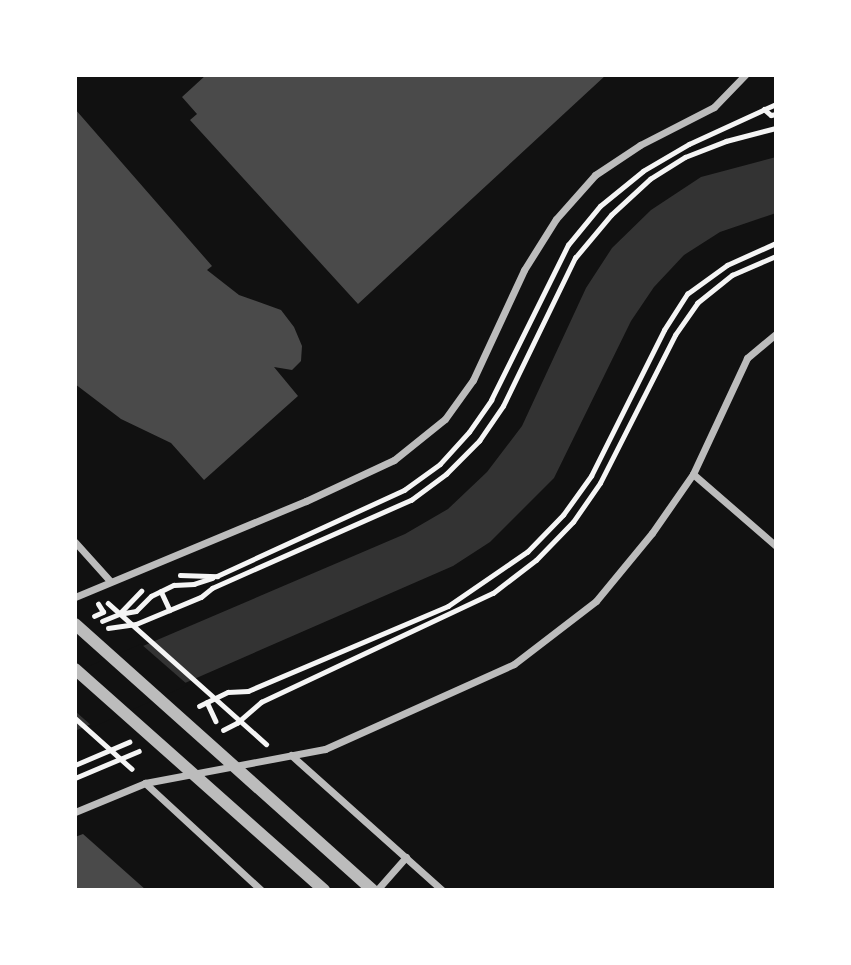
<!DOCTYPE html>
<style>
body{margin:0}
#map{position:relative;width:851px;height:965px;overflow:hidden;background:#111;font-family:"Exo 2",sans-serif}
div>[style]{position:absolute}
.water>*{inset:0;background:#333}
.pier>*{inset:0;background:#111}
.building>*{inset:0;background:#4a4a4a}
.path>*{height:4.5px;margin:-2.25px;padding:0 2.25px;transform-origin:2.25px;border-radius:2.25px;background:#f5f5f5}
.minor>*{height:7px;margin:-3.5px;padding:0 3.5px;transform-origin:3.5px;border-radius:3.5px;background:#bcbcbc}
.tertiary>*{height:12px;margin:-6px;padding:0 6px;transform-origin:6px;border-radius:6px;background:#bcbcbc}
span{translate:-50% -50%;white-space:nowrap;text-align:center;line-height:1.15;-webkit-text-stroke:7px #fff;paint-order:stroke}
.frame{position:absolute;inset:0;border:77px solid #fff;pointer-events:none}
</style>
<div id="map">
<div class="water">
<div style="clip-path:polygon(776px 157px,776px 213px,720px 232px,684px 255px,654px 287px,631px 321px,554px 478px,490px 542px,453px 566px,75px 731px,75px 675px,405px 534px,448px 509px,487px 472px,522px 426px,586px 288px,612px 248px,651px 210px,701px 177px)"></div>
</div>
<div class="pier">
<div style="clip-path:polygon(141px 644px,188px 685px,93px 727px,75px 711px,75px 672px)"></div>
</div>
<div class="building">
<div style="clip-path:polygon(206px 75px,235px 77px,606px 75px,358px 304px,190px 120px,197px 114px,182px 97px)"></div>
<div style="clip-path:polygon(75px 109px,212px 266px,207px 270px,239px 295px,281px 310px,294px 327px,302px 346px,301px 361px,292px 370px,274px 367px,298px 396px,204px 480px,171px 443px,121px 419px,75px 384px)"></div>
<div style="clip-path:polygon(83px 834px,146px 890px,75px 890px,75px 837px)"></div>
</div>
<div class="path">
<div style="left:764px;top:109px;width:9px;rotate:41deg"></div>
<div style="left:771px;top:115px;width:5px;rotate:-11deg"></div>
<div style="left:180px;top:575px;width:37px;rotate:2deg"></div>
<div style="left:217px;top:576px;width:206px;rotate:-24.7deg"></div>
<div style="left:404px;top:490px;width:44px;rotate:-35.8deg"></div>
<div style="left:440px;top:464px;width:43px;rotate:-47.8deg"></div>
<div style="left:469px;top:432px;width:39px;rotate:-55deg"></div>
<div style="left:491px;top:400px;width:173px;rotate:-63.6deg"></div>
<div style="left:568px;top:245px;width:50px;rotate:-50.6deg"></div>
<div style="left:600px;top:206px;width:55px;rotate:-39.1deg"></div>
<div style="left:643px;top:171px;width:53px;rotate:-30.4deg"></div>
<div style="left:689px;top:144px;width:96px;rotate:-24.7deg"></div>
<div style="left:161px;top:591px;width:21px;rotate:65deg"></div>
<div style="left:108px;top:603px;width:212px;rotate:41.7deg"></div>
<div style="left:119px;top:614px;width:17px;rotate:-10deg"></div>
<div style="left:136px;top:611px;width:21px;rotate:-45deg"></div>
<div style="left:151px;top:596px;width:25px;rotate:-26deg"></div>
<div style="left:174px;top:585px;width:20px;rotate:-3deg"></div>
<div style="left:194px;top:584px;width:19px;rotate:-18deg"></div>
<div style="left:94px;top:616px;width:10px;rotate:-24deg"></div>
<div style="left:103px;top:612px;width:9px;rotate:-122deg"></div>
<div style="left:102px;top:621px;width:18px;rotate:-22deg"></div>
<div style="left:119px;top:614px;width:32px;rotate:-46deg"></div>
<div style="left:108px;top:628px;width:28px;rotate:-8deg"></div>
<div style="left:136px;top:624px;width:70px;rotate:-22.6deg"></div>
<div style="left:201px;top:597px;width:14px;rotate:-39deg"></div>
<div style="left:212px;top:588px;width:218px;rotate:-23.9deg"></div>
<div style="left:411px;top:500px;width:44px;rotate:-36.6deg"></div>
<div style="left:446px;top:474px;width:47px;rotate:-45deg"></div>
<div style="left:479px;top:441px;width:42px;rotate:-55.6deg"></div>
<div style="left:503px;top:406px;width:165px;rotate:-64.1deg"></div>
<div style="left:575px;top:258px;width:56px;rotate:-50.1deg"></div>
<div style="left:611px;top:215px;width:53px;rotate:-42.7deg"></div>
<div style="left:650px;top:179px;width:41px;rotate:-32.2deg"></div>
<div style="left:685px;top:157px;width:44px;rotate:-21.3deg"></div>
<div style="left:726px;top:141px;width:52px;rotate:-14.6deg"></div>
<div style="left:207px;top:702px;width:21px;rotate:65deg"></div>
<div style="left:199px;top:706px;width:32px;rotate:-26deg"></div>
<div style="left:228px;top:692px;width:20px;rotate:-3deg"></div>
<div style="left:248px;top:691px;width:217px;rotate:-23deg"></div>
<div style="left:448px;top:606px;width:96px;rotate:-34.4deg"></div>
<div style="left:527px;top:552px;width:52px;rotate:-45.8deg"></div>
<div style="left:563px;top:515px;width:48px;rotate:-54.3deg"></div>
<div style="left:591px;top:476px;width:163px;rotate:-63.4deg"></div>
<div style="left:664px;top:330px;width:43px;rotate:-57.4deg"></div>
<div style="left:687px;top:294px;width:49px;rotate:-35.9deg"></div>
<div style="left:727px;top:265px;width:54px;rotate:-24.2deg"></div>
<div style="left:75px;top:718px;width:76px;rotate:41.8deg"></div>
<div style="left:223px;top:730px;width:16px;rotate:-27deg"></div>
<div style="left:237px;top:723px;width:32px;rotate:-41deg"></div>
<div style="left:261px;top:702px;width:256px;rotate:-25.2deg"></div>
<div style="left:493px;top:593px;width:54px;rotate:-37.5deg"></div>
<div style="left:536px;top:560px;width:53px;rotate:-45.8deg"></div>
<div style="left:573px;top:522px;width:47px;rotate:-55.3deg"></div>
<div style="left:600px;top:483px;width:166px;rotate:-63.1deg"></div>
<div style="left:675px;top:335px;width:39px;rotate:-55deg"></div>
<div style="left:697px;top:303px;width:45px;rotate:-38.7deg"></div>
<div style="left:732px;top:275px;width:48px;rotate:-23.4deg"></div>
<div style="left:75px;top:765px;width:59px;rotate:-23.1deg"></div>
<div style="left:75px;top:778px;width:69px;rotate:-22.9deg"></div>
</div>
<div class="minor">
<div style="left:693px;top:474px;width:110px;rotate:40.9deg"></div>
<div style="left:75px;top:542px;width:52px;rotate:48.1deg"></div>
<div style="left:75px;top:597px;width:250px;rotate:-22.6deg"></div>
<div style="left:306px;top:501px;width:97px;rotate:-25deg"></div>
<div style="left:394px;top:460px;width:65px;rotate:-38.8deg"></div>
<div style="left:445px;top:419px;width:48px;rotate:-54.3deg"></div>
<div style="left:473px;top:380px;width:121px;rotate:-65.1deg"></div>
<div style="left:524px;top:270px;width:60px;rotate:-57.9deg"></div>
<div style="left:556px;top:219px;width:59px;rotate:-48.4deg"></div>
<div style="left:595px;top:175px;width:54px;rotate:-33.7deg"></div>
<div style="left:640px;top:145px;width:83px;rotate:-27.2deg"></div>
<div style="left:714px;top:107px;width:45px;rotate:-45.9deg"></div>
<div style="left:291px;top:755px;width:203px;rotate:41.8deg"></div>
<div style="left:145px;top:783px;width:158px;rotate:42.7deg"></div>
<div style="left:75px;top:812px;width:76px;rotate:-22.5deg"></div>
<div style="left:145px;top:783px;width:183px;rotate:-10.7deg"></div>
<div style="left:325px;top:749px;width:207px;rotate:-24.2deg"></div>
<div style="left:514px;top:664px;width:103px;rotate:-37.5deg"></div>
<div style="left:596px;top:601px;width:88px;rotate:-50.5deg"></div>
<div style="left:652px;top:533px;width:72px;rotate:-55.2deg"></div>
<div style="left:693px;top:474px;width:128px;rotate:-65deg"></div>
<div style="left:747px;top:358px;width:38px;rotate:-40deg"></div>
<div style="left:377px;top:890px;width:44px;rotate:-48.7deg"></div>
</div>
<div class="tertiary">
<div style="left:75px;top:624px;width:399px;rotate:41.8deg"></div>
<div style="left:75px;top:669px;width:333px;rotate:41.6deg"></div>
</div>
<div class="frame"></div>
</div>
